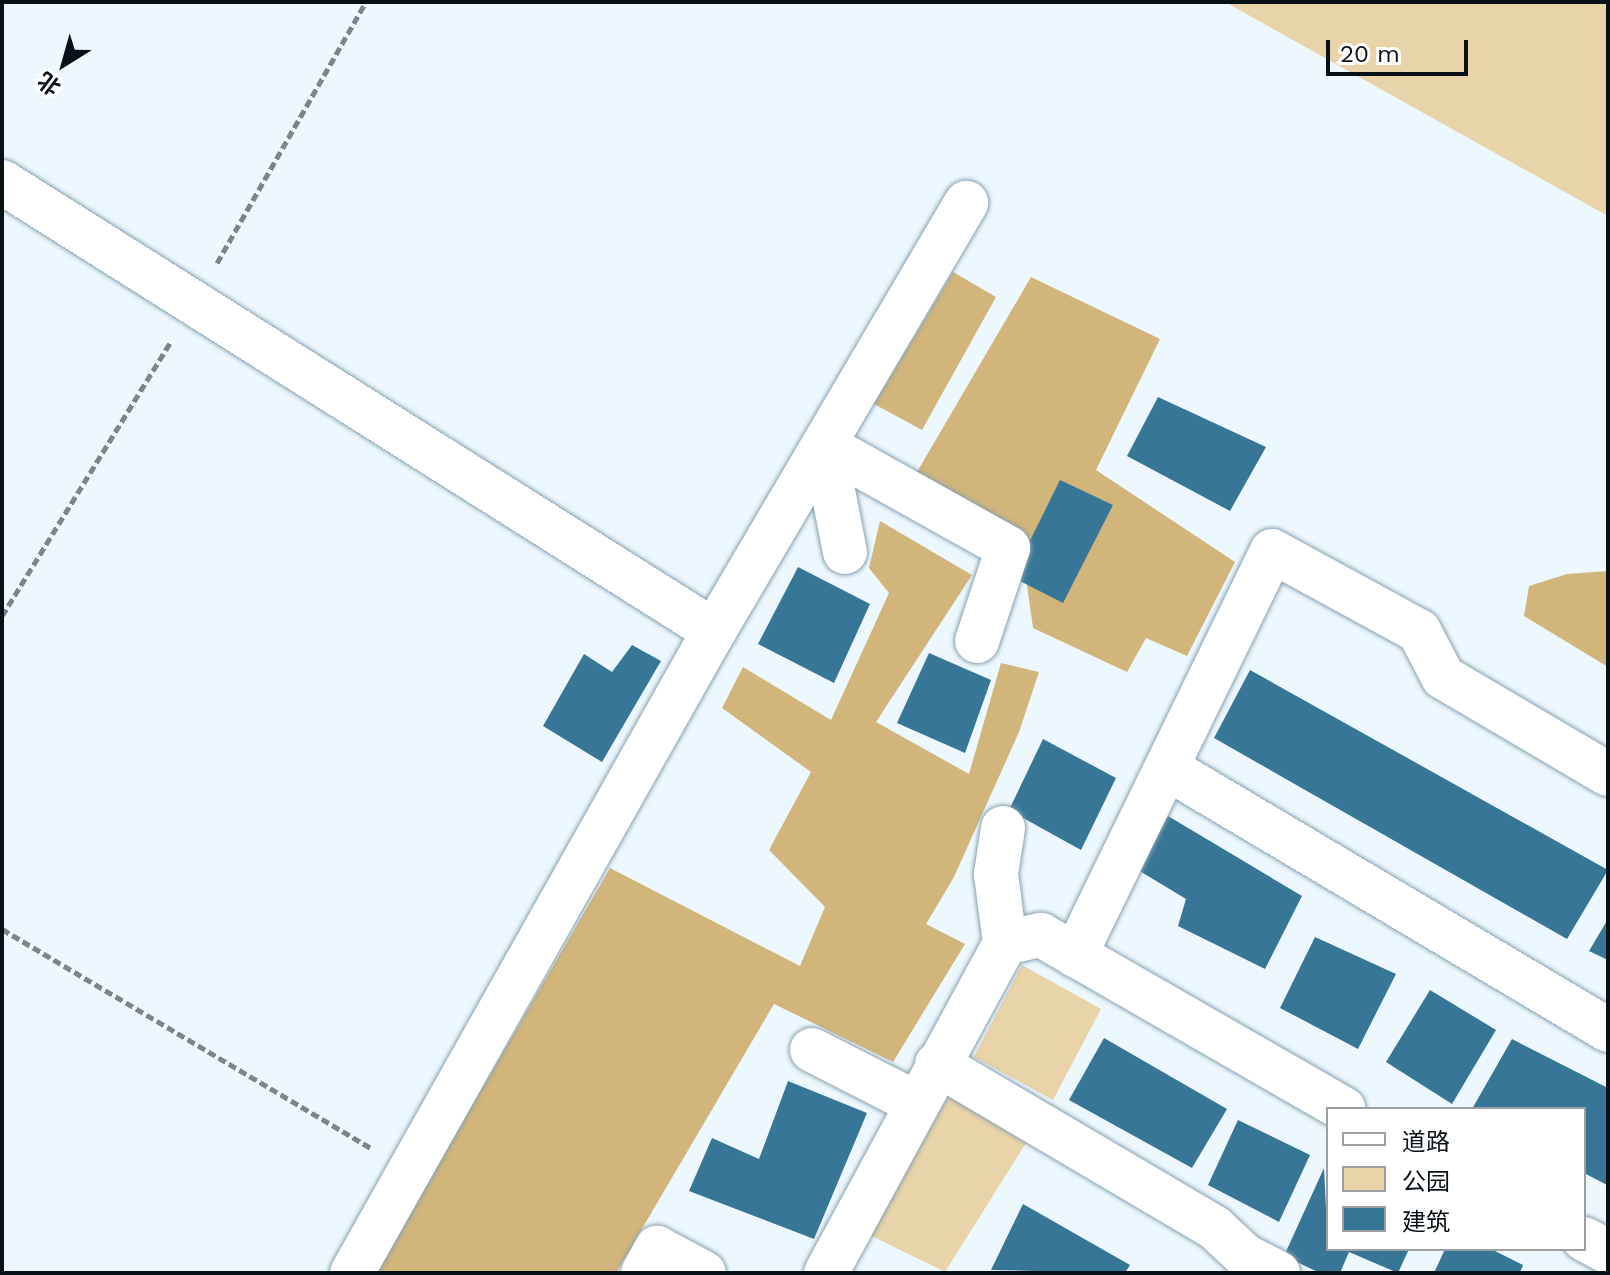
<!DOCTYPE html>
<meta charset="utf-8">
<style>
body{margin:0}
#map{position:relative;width:1610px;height:1275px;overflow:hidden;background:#edf8fe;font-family:"Work Sans","Noto Sans SC",sans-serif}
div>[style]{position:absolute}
.green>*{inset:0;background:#e9d3a8}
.forest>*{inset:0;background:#d1b57b}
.building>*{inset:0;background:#387697}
.path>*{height:5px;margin-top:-2.5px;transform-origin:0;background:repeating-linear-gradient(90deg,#7b858b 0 8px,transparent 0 12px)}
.roads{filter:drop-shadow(0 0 2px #87a0b0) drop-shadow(0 0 2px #87a0b0)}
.minor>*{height:44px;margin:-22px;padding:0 22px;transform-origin:22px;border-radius:22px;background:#fff}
span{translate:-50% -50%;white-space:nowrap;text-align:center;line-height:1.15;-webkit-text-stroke:7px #fff;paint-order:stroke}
.frame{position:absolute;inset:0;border:4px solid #071116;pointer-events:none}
.legend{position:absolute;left:1326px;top:1107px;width:260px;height:144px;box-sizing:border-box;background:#fff;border:2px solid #9ca0a2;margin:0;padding:10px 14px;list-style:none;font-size:24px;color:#071116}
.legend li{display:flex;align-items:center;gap:16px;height:40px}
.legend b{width:40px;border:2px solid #9ca0a2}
.north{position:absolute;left:24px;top:24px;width:80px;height:80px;-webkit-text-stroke:6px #fff;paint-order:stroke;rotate:217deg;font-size:22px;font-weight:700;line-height:32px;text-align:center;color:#071116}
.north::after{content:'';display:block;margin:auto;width:28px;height:36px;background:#071116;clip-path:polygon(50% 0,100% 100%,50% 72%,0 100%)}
.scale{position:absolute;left:1326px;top:40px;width:142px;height:36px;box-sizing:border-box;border:4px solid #071116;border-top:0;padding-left:10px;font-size:24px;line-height:28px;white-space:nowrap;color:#071116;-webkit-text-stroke:6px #fff;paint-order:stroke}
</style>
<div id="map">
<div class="green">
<div style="clip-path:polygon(1225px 2px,1608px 2px,1608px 216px)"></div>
<div style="clip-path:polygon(1022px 965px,1101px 1009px,1053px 1100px,974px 1057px)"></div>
<div style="clip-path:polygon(949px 1095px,1026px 1143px,945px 1272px,870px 1235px)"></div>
</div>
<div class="forest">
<div style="clip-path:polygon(953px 272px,996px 297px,922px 430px,874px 404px)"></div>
<div style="clip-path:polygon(1031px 277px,1160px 339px,1096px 470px,1235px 562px,1187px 656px,1146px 638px,1127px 672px,1033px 628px,1019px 529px,917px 472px)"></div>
<div style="clip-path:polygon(880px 521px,972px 575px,876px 722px,969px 774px,1001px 663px,1039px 672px,1019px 732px,954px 877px,926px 924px,965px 944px,893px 1062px,774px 1004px,616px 1273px,375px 1273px,610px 868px,800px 966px,825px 907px,769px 850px,811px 772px,722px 708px,743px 667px,831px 720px,889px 593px,869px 568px)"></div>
<div style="clip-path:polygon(1608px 571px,1608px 667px,1524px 616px,1529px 586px,1567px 574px)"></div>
</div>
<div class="building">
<div style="clip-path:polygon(1158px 397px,1266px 447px,1230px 511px,1127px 456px)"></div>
<div style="clip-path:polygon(1060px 480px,1113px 505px,1063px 603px,1012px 577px)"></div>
<div style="clip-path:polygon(798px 567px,870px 604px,834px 683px,758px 644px)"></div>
<div style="clip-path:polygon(632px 645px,661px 661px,602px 762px,543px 726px,584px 654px,612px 672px)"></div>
<div style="clip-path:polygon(929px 653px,991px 680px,965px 753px,897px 723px)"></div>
<div style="clip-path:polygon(1250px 670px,1608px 870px,1567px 939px,1214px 738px)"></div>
<div style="clip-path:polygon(1043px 739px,1116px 778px,1081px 850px,1009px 810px)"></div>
<div style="clip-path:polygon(1168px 816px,1302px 896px,1265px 969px,1178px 926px,1186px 899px,1138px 870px)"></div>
<div style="clip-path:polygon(1608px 919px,1608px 960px,1589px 951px)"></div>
<div style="clip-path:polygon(1315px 937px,1396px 974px,1358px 1049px,1280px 1008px)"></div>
<div style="clip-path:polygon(1430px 990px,1496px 1030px,1452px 1104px,1386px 1062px)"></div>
<div style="clip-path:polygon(1104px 1038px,1227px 1109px,1192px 1168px,1069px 1100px)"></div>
<div style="clip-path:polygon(1512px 1039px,1608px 1088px,1607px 1185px,1584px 1173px,1584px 1109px,1472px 1109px)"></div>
<div style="clip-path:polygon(788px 1081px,867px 1113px,814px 1239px,689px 1191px,712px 1138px,759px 1159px)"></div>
<div style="clip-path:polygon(1238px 1120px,1310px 1155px,1279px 1222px,1208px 1185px)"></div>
<div style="clip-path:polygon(1324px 1168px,1328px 1249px,1409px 1249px,1398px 1273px,1349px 1252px,1340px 1273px,1320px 1273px,1284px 1256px)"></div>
<div style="clip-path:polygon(1023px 1204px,1130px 1265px,1125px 1273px,991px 1270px)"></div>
<div style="clip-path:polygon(1445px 1249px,1491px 1249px,1523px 1265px,1520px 1273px,1434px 1273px)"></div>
</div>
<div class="path">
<div style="left:217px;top:263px;width:301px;rotate:-60.3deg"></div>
<div style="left:2px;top:616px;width:323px;rotate:-58.4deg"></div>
<div style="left:2px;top:929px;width:429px;rotate:30.7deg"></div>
</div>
<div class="roads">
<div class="minor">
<div style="left:2px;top:182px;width:842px;rotate:32.24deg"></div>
<div style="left:714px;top:631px;width:737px;rotate:119.42deg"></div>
<div style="left:824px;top:445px;width:211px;rotate:29.2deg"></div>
<div style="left:1008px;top:548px;width:98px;rotate:108.4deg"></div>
<div style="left:824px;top:445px;width:109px;rotate:78.9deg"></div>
<div style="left:714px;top:631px;width:497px;rotate:-59.5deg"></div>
<div style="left:1167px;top:768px;width:513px;rotate:30.71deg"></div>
<div style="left:1003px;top:828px;width:47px;rotate:98.7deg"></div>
<div style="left:996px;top:874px;width:70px;rotate:82.6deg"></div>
<div style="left:1075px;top:955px;width:449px;rotate:-64deg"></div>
<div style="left:1272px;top:551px;width:167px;rotate:28.6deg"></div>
<div style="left:1419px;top:631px;width:52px;rotate:62.4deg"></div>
<div style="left:1443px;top:677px;width:191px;rotate:30.5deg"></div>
<div style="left:812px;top:1050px;width:117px;rotate:27deg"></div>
<div style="left:937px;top:1064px;width:321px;rotate:30.5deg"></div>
<div style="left:1214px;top:1227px;width:42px;rotate:43.1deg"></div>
<div style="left:1245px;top:1256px;width:37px;rotate:27deg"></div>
<div style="left:1584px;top:1239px;width:27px;rotate:28deg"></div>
<div style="left:643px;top:1273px;width:29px;rotate:-61deg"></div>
<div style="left:657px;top:1248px;width:53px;rotate:28deg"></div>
<div style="left:826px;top:1273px;width:375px;rotate:-61.5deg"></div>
<div style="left:1005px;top:943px;width:37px;rotate:-13deg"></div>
<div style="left:1041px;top:935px;width:349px;rotate:29.9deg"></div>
</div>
</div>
<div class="frame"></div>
<ul class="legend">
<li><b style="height:10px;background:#fff"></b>道路</li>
<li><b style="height:22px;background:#e9d3a8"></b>公园</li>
<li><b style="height:22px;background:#387697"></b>建筑</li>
</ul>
<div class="north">北</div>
<div class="scale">20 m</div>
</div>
